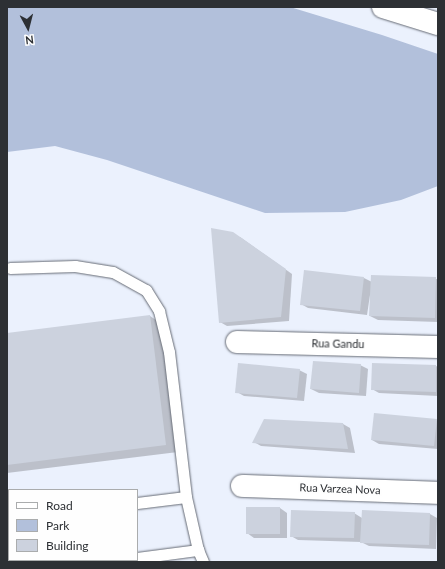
<!DOCTYPE html>
<style>
body{margin:0}
#map{position:relative;width:445px;height:569px;overflow:hidden;background:#ebf1fd;font-family:Lato,sans-serif}
div>[style]{position:absolute}
.green>*{inset:0;background:#b2c0db}
.shadow>*{inset:0;background:#0003}
.building>*{inset:0;background:#ccd2de}
.roads{filter:drop-shadow(0 0 1px #666b75) drop-shadow(0 0 1px #666b75)}
.service>*{height:11px;margin:-5.5px;padding:0 5.5px;transform-origin:5.5px;border-radius:5.5px;background:#fff}
.minor>*{height:22px;margin:-11px;padding:0 11px;transform-origin:11px;border-radius:11px;background:#fff}
span{translate:-50% -50%;white-space:nowrap;text-align:center;line-height:1.15;-webkit-text-stroke:4px #fefefe;paint-order:stroke}
.street-label{font-size:11px;color:#2d3034}
.frame{position:absolute;inset:0;border:8px solid #2d3034;pointer-events:none}
.legend{position:absolute;left:8px;top:489px;width:130px;height:72px;box-sizing:border-box;background:#fefefe;border:1px solid #aaacad;margin:0;padding:5px 7px;list-style:none;font-size:12px;color:#2d3034}
.legend li{display:flex;align-items:center;gap:8px;height:20px}
.legend b{width:20px;border:1px solid #aaacad}
.north{position:absolute;left:8px;top:8px;width:40px;height:40px;-webkit-text-stroke:3px #fefefe;paint-order:stroke;rotate:173deg;font-size:11px;font-weight:700;line-height:16px;text-align:center;color:#2d3034}
.north::after{content:'';display:block;margin:auto;width:14px;height:18px;background:#2d3034;clip-path:polygon(50% 0,100% 100%,50% 72%,0 100%)}
</style>
<div id="map">
<div class="green">
<div style="clip-path:polygon(7px 7px,290px 7px,382px 35px,438px 54px,438px 186px,401px 200px,345px 212px,265px 213px,107px 160px,55px 146px,7px 152px)"></div>
</div>
<div class="shadow">
<div style="clip-path:polygon(240px 237px,292px 274px,289px 321px,227px 326px,220px 322px)"></div>
<div style="clip-path:polygon(364px 278px,372px 282px,438px 279px,438px 322px,378px 320px,370px 316px,371px 295px,370px 295px,367px 315px,308px 308px,301px 304px)"></div>
<div style="clip-path:polygon(150px 316px,162px 324px,178px 452px,7px 473px,7px 334px)"></div>
<div style="clip-path:polygon(373px 364px,436px 366px,438px 367px,438px 396px,379px 393px,372px 389px)"></div>
<div style="clip-path:polygon(360px 365px,368px 369px,366px 396px,319px 393px,311px 389px)"></div>
<div style="clip-path:polygon(299px 370px,307px 374px,304px 401px,244px 396px,237px 392px)"></div>
<div style="clip-path:polygon(436px 420px,438px 421px,438px 449px,379px 444px,372px 440px)"></div>
<div style="clip-path:polygon(343px 424px,350px 428px,355px 453px,261px 446px,254px 442px)"></div>
<div style="clip-path:polygon(247px 508px,280px 508px,287px 513px,287px 538px,254px 538px,247px 533px)"></div>
<div style="clip-path:polygon(363px 511px,430px 514px,437px 518px,436px 549px,369px 546px,361px 542px,298px 540px,291px 536px,354px 513px,362px 518px)"></div>
</div>
<div class="building">
<div style="clip-path:polygon(211px 228px,233px 232px,286px 269px,281px 317px,219px 323px)"></div>
<div style="clip-path:polygon(304px 270px,364px 277px,360px 311px,300px 305px)"></div>
<div style="clip-path:polygon(371px 275px,436px 277px,435px 318px,369px 316px)"></div>
<div style="clip-path:polygon(150px 315px,166px 445px,7px 465px,7px 333px)"></div>
<div style="clip-path:polygon(313px 361px,361px 364px,359px 393px,310px 389px)"></div>
<div style="clip-path:polygon(238px 363px,300px 369px,297px 398px,235px 393px)"></div>
<div style="clip-path:polygon(372px 363px,436px 365px,436px 392px,371px 390px)"></div>
<div style="clip-path:polygon(374px 413px,437px 419px,434px 446px,371px 440px)"></div>
<div style="clip-path:polygon(264px 419px,343px 423px,348px 449px,252px 443px)"></div>
<div style="clip-path:polygon(246px 507px,280px 507px,280px 534px,246px 534px)"></div>
<div style="clip-path:polygon(291px 510px,355px 512px,354px 538px,290px 537px)"></div>
<div style="clip-path:polygon(362px 510px,430px 513px,429px 545px,360px 543px)"></div>
</div>
<div class="roads">
<div class="service">
<div style="left:10px;top:268px;width:65px;rotate:-1.8deg"></div>
<div style="left:75px;top:266px;width:38px;rotate:9deg"></div>
<div style="left:113px;top:272px;width:38px;rotate:29deg"></div>
<div style="left:146px;top:290px;width:25px;rotate:58deg"></div>
<div style="left:159px;top:311px;width:42px;rotate:76.3deg"></div>
<div style="left:169px;top:352px;width:146px;rotate:83.3deg"></div>
<div style="left:186px;top:497px;width:54px;rotate:77.2deg"></div>
<div style="left:198px;top:550px;width:13px;rotate:67deg"></div>
<div style="left:137px;top:503px;width:49px;rotate:-7deg"></div>
<div style="left:137px;top:558px;width:62px;rotate:-7.5deg"></div>
<div style="left:20px;top:560px;width:2px;rotate:63deg"></div>
<div style="left:109px;top:562px;width:15px;rotate:-8deg"></div>
</div>
<div class="minor">
<div style="left:383px;top:7px;width:58px;rotate:17.2deg"></div>
<div style="left:237px;top:342px;width:201px;rotate:1.4deg"></div>
<div style="left:242px;top:486px;width:196px;rotate:2deg"></div>
</div>
</div>
<div class="street-label">
<span style="left:338px;top:344px;rotate:1deg">Rua Gandu</span>
<span style="left:340px;top:489px;rotate:2deg">Rua Varzea Nova</span>
</div>
<div class="frame"></div>
<ul class="legend">
<li><b style="height:5px;background:#fff"></b>Road</li>
<li><b style="height:11px;background:#b2c0db"></b>Park</li>
<li><b style="height:11px;background:#ccd2de"></b>Building</li>
</ul>
<div class="north">N</div>
</div>
